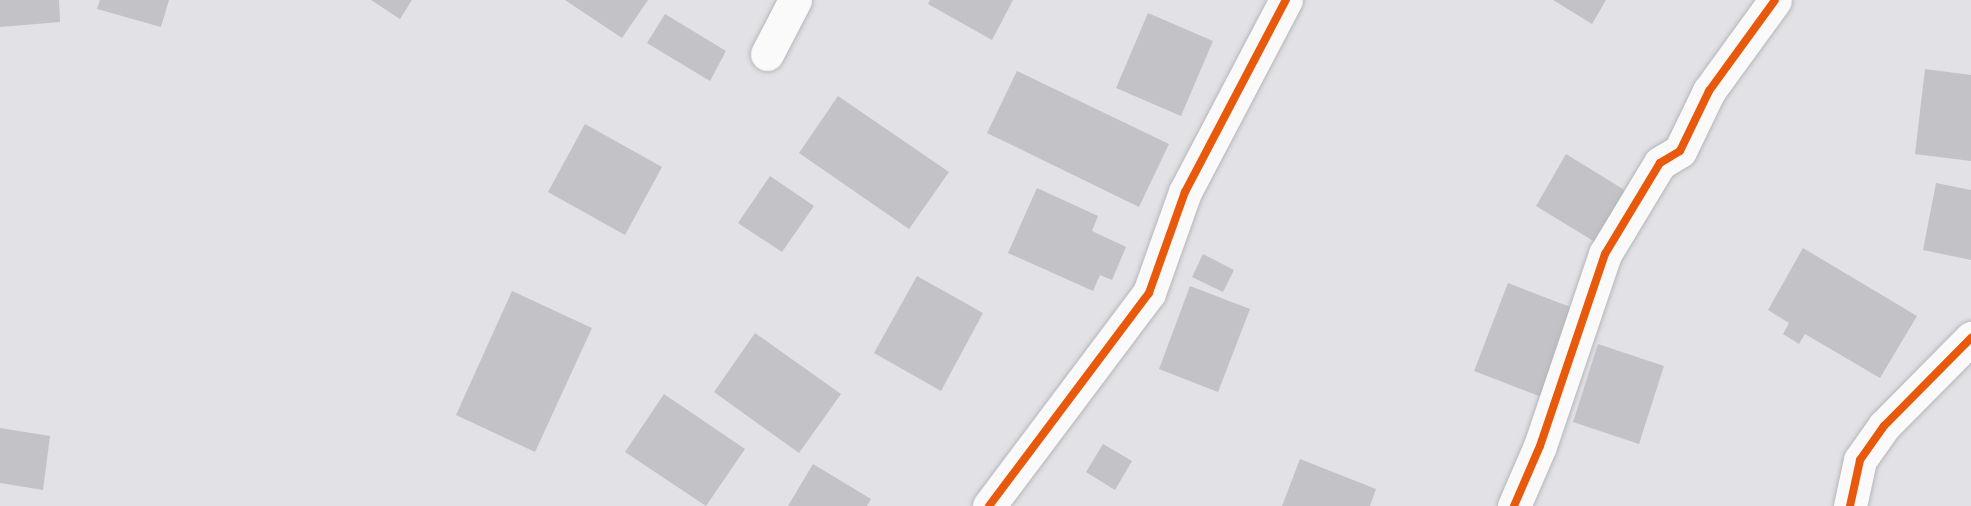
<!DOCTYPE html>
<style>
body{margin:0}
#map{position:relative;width:1971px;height:506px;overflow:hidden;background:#e2e1e6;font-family:"DejaVu Sans",sans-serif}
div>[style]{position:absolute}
.building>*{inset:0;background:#c3c2c6}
.roads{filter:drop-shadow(0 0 2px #b7b6b9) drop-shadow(0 0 2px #b7b6b9)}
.minor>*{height:33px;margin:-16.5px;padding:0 16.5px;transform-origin:16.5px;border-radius:16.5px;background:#fbfafb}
.cycleway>*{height:8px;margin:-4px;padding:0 4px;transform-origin:4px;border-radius:4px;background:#e8590c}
span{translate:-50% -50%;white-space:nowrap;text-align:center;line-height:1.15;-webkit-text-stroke:4.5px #e1dee9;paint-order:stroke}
</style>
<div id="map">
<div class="building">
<div style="clip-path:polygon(0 0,59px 0,60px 22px,0 27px)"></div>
<div style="clip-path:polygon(100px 0,169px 0,161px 27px,97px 9px)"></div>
<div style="clip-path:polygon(371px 0,412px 0,400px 19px)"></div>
<div style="clip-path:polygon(565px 0,648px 0,622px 38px)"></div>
<div style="clip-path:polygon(930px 0,1013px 0,992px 40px,928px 4px)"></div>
<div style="clip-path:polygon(1553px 0,1606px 0,1592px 24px)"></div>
<div style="clip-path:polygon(1148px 13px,1213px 41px,1181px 116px,1116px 88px)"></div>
<div style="clip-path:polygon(665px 14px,726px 51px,710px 81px,647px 43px)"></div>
<div style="clip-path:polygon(1925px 69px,1971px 75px,1971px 161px,1915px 154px)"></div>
<div style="clip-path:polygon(1017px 71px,1169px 144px,1139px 207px,987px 133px)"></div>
<div style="clip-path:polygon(838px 96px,949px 172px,909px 229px,799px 153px)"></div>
<div style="clip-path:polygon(585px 124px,662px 167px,625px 235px,548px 192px)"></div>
<div style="clip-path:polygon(1566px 154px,1631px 194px,1600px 245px,1536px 206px)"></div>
<div style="clip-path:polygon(770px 176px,814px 206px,782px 252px,738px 223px)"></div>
<div style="clip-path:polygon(1936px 183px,1971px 190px,1971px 260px,1923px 250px)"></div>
<div style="clip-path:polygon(1037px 188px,1098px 216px,1092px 231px,1126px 247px,1112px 280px,1100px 275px,1093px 291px,1008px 253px)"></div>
<div style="clip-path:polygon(1803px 248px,1917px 316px,1880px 378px,1805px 334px,1799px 344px,1783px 334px,1789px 323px,1768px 310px)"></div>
<div style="clip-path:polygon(1203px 254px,1234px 270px,1223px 292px,1192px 277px)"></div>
<div style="clip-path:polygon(917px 276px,983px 313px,941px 391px,874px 353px)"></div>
<div style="clip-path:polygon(1508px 283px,1578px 310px,1544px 398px,1474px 371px)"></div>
<div style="clip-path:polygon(1190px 286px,1250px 309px,1218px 392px,1159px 369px)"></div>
<div style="clip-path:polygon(512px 291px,592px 328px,535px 452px,456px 415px)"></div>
<div style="clip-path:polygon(755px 333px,841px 394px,799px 453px,714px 392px)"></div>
<div style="clip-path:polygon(1598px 344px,1664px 366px,1639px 444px,1573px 422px)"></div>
<div style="clip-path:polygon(664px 394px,745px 449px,706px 506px,625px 452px)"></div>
<div style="clip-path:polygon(0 428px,50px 436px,43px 490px,0 483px)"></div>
<div style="clip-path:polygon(1103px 444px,1132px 461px,1115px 490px,1086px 472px)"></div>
<div style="clip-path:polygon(1300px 459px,1376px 489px,1370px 506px,1282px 506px)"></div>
<div style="clip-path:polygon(813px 464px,871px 499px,867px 506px,788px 506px)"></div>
</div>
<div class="roads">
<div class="minor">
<div style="left:767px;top:54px;width:61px;rotate:-62.6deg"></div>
<div style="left:989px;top:506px;width:266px;rotate:-53.1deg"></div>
<div style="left:1149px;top:293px;width:107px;rotate:-70.4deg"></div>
<div style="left:1185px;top:192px;width:217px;rotate:-62.3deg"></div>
<div style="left:1514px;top:506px;width:65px;rotate:-66.6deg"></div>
<div style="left:1540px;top:446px;width:203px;rotate:-71.3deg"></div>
<div style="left:1605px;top:254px;width:106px;rotate:-58.9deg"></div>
<div style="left:1660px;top:163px;width:23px;rotate:-31deg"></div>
<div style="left:1680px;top:151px;width:67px;rotate:-64.2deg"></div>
<div style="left:1709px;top:91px;width:112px;rotate:-54deg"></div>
<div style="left:1850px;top:506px;width:47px;rotate:-77.7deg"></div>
<div style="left:1860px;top:460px;width:42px;rotate:-54.8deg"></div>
<div style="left:1884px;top:426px;width:124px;rotate:-45.3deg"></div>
</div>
</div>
<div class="cycleway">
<div style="left:989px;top:506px;width:266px;rotate:-53.1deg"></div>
<div style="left:1149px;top:293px;width:107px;rotate:-70.4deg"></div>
<div style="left:1185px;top:192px;width:217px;rotate:-62.3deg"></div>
<div style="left:1514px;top:506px;width:65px;rotate:-66.6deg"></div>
<div style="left:1540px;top:446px;width:203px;rotate:-71.3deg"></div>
<div style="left:1605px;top:254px;width:106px;rotate:-58.9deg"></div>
<div style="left:1660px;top:163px;width:23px;rotate:-31deg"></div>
<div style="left:1680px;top:151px;width:67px;rotate:-64.2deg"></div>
<div style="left:1709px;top:91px;width:112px;rotate:-54deg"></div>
<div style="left:1850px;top:506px;width:47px;rotate:-77.7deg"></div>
<div style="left:1860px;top:460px;width:42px;rotate:-54.8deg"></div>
<div style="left:1884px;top:426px;width:124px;rotate:-45.3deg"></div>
</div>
</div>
